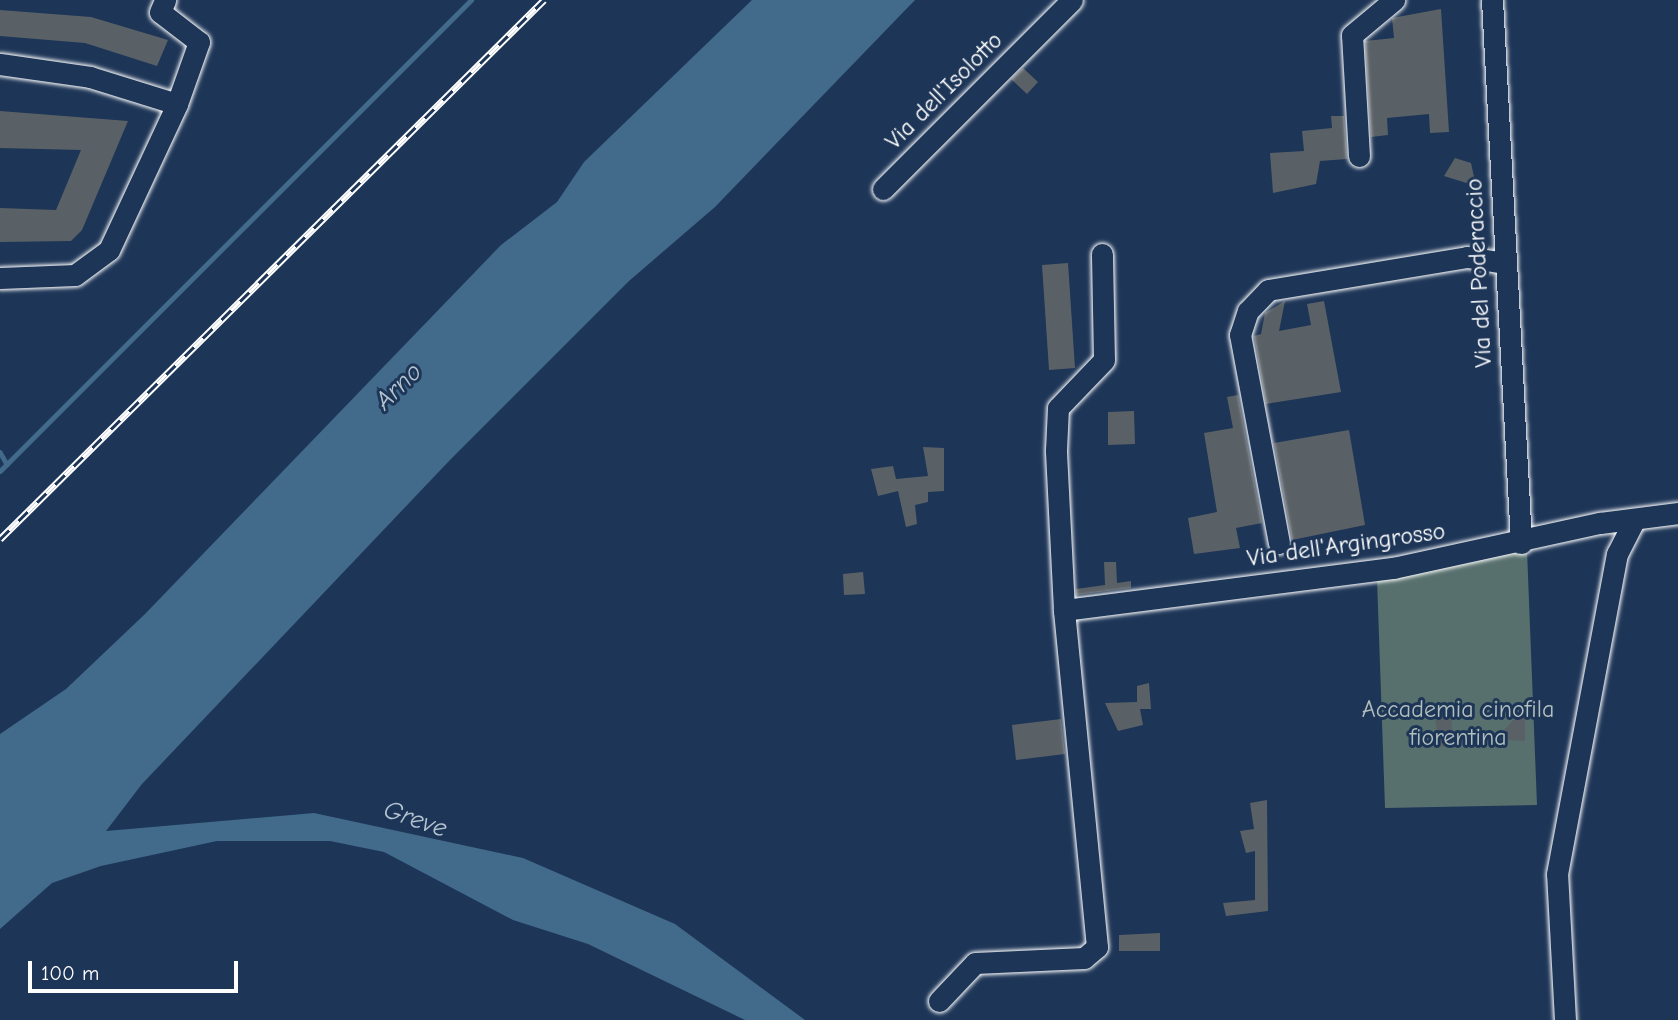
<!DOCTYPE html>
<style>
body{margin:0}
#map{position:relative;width:1678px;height:1020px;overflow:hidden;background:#1d3557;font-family:"Comic Neue",sans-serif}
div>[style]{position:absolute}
.green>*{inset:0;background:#57706d}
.water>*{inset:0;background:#426a8a}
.stream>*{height:4.5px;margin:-2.25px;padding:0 2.25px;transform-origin:2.25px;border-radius:2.25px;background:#426a8a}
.building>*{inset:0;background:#5a6166}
.roads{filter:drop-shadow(0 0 2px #fff) drop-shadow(0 0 2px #fff)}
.minor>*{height:21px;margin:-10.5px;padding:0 10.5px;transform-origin:10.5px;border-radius:10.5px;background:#1d3557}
.rail>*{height:7px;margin-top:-3.5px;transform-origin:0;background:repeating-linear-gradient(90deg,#1d3557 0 13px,#fff 0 26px);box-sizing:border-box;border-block:2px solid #fff}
span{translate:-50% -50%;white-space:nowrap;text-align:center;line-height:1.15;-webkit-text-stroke:6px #1d3557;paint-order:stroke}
.street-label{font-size:24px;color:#fff}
.park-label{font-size:24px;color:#b3bfbd}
.water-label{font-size:26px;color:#b3c3d0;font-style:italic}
.scale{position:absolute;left:28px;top:961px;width:210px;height:32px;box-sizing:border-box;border:4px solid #fff;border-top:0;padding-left:9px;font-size:21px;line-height:24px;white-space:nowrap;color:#fff;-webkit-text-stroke:5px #1d3557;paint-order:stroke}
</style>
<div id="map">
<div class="green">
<div style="clip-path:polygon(1527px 550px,1537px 805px,1385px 808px,1377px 579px)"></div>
</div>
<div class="water">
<div style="clip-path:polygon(752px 0,915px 0,715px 207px,629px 281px,450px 460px,142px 784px,106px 831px,314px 813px,523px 858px,675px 924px,805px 1020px,745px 1020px,588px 944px,513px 920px,384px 852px,330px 841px,217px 841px,101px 866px,52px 883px,0 929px,0 734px,66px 689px,145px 614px,501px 245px,557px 202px,584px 162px)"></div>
</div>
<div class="stream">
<div style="left:0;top:452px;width:14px;rotate:60deg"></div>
<div style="left:0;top:471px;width:666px;rotate:-45deg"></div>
</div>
<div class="building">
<div style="clip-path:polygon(1441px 9px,1449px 132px,1430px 133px,1429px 114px,1387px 118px,1388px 135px,1371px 137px,1365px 41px,1394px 38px,1392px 18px)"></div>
<div style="clip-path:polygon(0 10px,91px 17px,168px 40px,157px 66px,85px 43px,0 36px)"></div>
<div style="clip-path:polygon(1023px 68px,1038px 82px,1027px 94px,1011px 79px)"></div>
<div style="clip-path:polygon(0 111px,128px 121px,82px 230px,71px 241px,0 242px,0 208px,56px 210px,81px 150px,0 148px)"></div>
<div style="clip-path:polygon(1331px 116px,1344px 116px,1347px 159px,1320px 161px,1316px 184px,1273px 193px,1270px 153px,1304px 151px,1302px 131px,1332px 128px)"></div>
<div style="clip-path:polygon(1455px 158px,1471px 163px,1476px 186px,1444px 176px)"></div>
<div style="clip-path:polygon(1068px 263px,1075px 368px,1049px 370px,1042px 265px)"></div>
<div style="clip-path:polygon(1285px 301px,1279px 331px,1311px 325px,1307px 304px,1324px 301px,1341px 392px,1266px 404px,1254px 336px,1261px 334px,1265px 313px)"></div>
<div style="clip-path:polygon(1238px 395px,1262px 523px,1236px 528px,1240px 548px,1194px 554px,1188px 518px,1217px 512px,1204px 433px,1233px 428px,1227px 397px)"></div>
<div style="clip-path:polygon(1134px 411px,1135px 444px,1108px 445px,1108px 412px)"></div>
<div style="clip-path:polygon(1349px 430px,1365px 525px,1292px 540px,1274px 443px)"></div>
<div style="clip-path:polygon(923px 447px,944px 448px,944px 491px,928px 492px,928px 502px,915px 505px,917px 524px,906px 527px,898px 491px,878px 496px,871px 469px,893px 466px,896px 479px,928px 476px)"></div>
<div style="clip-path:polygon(1104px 562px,1116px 562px,1117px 583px,1131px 581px,1131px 588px,1076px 595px,1076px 589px,1105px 585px)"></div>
<div style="clip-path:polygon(863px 572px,865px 594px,844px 595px,843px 574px)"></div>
<div style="clip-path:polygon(1149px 683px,1151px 709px,1140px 709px,1143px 725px,1118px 731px,1105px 703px,1137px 702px,1137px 686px)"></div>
<div style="clip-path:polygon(1451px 714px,1453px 746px,1438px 747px,1435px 715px)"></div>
<div style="clip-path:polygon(1518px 715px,1525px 716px,1525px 741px,1504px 740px,1504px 730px)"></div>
<div style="clip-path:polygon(1061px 719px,1065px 754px,1016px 760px,1012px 725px)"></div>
<div style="clip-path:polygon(1267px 800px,1268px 911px,1226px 916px,1223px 903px,1255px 900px,1255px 851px,1246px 853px,1240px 831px,1254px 829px,1250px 803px)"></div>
<div style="clip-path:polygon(1160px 933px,1160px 951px,1119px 951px,1119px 935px)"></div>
</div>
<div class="roads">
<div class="minor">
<div style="left:1492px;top:0;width:544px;rotate:86.94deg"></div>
<div style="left:0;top:64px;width:91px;rotate:8.2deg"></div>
<div style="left:90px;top:77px;width:91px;rotate:17.2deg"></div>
<div style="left:1359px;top:156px;width:121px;rotate:-93.3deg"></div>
<div style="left:1352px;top:35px;width:55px;rotate:-39.8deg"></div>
<div style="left:883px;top:189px;width:267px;rotate:-45deg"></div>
<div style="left:0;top:278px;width:75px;rotate:-2.3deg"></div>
<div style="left:75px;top:275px;width:42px;rotate:-36.3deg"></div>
<div style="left:109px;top:250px;width:161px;rotate:-65deg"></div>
<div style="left:177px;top:104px;width:66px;rotate:-70.5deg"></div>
<div style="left:199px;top:42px;width:49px;rotate:-142.4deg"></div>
<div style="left:160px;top:12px;width:13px;rotate:-67deg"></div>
<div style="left:1279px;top:543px;width:212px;rotate:-100.6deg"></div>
<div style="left:1240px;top:335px;width:25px;rotate:-72deg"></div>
<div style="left:1248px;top:311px;width:29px;rotate:-46deg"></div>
<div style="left:1268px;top:290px;width:202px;rotate:-9.4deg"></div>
<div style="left:1467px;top:257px;width:36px;rotate:9deg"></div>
<div style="left:1064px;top:610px;width:332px;rotate:-7.3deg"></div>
<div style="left:1393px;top:568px;width:212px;rotate:-12.3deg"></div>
<div style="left:1600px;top:523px;width:79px;rotate:-7.3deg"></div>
<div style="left:939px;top:1001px;width:52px;rotate:-46.5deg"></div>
<div style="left:975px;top:963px;width:109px;rotate:-2.6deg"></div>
<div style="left:1084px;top:958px;width:17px;rotate:-40deg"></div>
<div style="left:1097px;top:947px;width:339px;rotate:-95.6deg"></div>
<div style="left:1064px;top:610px;width:160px;rotate:-92.9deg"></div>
<div style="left:1056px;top:450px;width:42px;rotate:-87.3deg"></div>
<div style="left:1058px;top:408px;width:66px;rotate:-46.2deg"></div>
<div style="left:1104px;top:360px;width:106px;rotate:-91.1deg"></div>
<div style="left:1565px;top:1020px;width:146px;rotate:-93.1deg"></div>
<div style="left:1557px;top:874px;width:326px;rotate:-79.4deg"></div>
<div style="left:1617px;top:554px;width:36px;rotate:-63deg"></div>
</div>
</div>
<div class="rail">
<div style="left:0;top:539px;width:766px;rotate:-44.74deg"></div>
</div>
<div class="street-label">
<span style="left:944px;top:91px;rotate:-45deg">Via dell'Isolotto</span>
<span style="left:1479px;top:273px;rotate:-93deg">Via del Poderaccio</span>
<span style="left:1346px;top:545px;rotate:-8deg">Via dell'Argingrosso</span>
</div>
<div class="park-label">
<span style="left:1458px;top:724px">Accademia cinofila<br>fiorentina</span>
</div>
<div class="water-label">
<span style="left:399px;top:387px;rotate:-45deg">Arno</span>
<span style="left:415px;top:820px;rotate:19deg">Greve</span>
</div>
<div class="scale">100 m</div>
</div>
